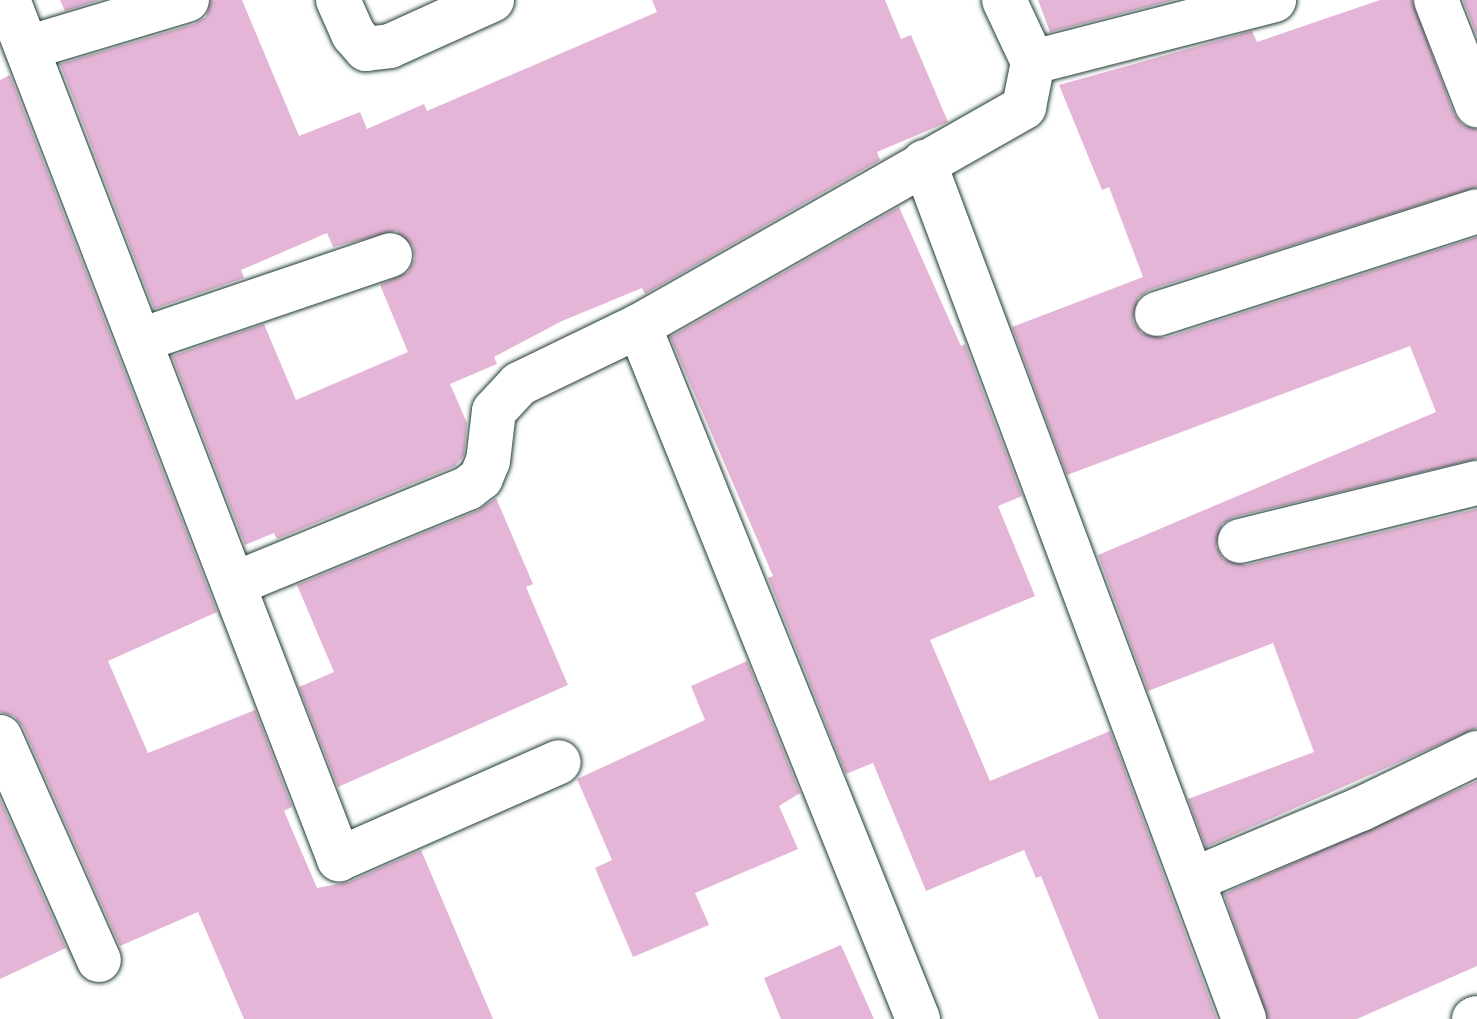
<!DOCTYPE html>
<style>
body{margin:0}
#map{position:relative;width:1477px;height:1019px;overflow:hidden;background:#fff;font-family:Sriracha,sans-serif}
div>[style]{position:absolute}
.building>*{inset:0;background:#e4b5d6}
.roads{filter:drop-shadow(0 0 2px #1f3d34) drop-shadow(0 0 2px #1f3d34)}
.minor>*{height:44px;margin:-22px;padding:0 22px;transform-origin:22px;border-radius:22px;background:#fff}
span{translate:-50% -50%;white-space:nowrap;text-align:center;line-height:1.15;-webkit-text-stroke:6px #fff;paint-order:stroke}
</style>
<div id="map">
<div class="building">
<div style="clip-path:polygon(60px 0,100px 0,65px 11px)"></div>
<div style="clip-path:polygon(211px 0,242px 0,299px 136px,360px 112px,367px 129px,424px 104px,427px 111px,657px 12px,652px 0,885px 0,901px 39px,911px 35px,948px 122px,877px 152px,880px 160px,645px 294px,642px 288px,562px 321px,494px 357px,497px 364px,450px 384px,467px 423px,464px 455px,455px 466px,277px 539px,274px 533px,245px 545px,172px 356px,264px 324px,296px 400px,408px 352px,380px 285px,408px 272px,415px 259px,413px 246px,396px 231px,333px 247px,327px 233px,241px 270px,244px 278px,154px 309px,60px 64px,194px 24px,206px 17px)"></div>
<div style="clip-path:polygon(1038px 0,1174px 0,1050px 32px)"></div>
<div style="clip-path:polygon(1380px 0,1412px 0,1454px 114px,1462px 125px,1477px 129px,1477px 187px,1149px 290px,1138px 298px,1133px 321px,1141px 333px,1165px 338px,1477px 237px,1477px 459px,1234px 517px,1222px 524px,1216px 546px,1223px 559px,1246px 565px,1477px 509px,1477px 728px,1206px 847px,1188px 799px,1314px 752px,1273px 643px,1148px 691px,1098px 555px,1436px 412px,1410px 346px,1067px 475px,1012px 327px,1143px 277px,1109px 187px,1102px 190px,1059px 85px,1252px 31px,1257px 42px)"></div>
<div style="clip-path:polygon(1463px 0,1477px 0,1477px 36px)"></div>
<div style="clip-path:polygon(10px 75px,217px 612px,108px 661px,148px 753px,255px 710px,292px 807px,284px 811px,317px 888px,349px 882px,421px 850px,493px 1019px,244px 1019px,198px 912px,120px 946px,23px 727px,14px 716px,0 712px,0 80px)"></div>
<div style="clip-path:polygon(899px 207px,961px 346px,965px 344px,1022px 496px,998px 506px,1035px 596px,930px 640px,990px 781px,1110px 731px,1217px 1019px,1099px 1019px,1041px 876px,1036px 878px,1024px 850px,926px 891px,873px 763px,846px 774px,768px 578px,773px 576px,670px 337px)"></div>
<div style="clip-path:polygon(496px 498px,533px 584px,526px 587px,568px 685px,338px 787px,299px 687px,334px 672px,297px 585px,477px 511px)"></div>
<div style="clip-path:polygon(747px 661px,800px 793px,779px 806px,798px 849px,695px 893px,709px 925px,633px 957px,595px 868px,612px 860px,577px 779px,705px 720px,691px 686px)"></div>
<div style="clip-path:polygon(1477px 781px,1477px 966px,1357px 1019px,1268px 1019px,1224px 894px)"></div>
<div style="clip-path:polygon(0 799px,66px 948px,0 979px)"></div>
<div style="clip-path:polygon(841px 945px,874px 1019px,781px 1019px,764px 978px)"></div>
</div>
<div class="roads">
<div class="minor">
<div style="left:8px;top:0;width:921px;rotate:68.93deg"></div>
<div style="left:339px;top:859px;width:240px;rotate:-23.8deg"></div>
<div style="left:338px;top:0;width:37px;rotate:66deg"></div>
<div style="left:353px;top:34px;width:20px;rotate:49deg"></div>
<div style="left:366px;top:49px;width:24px;rotate:-7deg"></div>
<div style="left:390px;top:46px;width:112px;rotate:-24.3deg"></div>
<div style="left:1004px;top:0;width:68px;rotate:64.9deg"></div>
<div style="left:1436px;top:0;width:113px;rotate:68.7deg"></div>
<div style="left:27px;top:48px;width:167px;rotate:-16.7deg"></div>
<div style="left:924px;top:162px;width:915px;rotate:69.52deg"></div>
<div style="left:1157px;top:314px;width:336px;rotate:-17.8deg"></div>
<div style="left:639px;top:326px;width:747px;rotate:68.07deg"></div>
<div style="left:141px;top:340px;width:263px;rotate:-18.8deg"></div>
<div style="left:1240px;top:541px;width:244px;rotate:-13.8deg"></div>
<div style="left:234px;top:584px;width:253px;rotate:-22.3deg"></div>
<div style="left:468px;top:488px;width:16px;rotate:-38deg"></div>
<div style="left:481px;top:478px;width:18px;rotate:-68deg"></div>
<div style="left:488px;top:461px;width:50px;rotate:-83.2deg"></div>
<div style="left:494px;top:411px;width:37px;rotate:-47deg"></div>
<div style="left:519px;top:384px;width:133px;rotate:-25.8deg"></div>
<div style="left:639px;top:326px;width:443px;rotate:-29.6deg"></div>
<div style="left:1024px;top:107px;width:46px;rotate:-78.7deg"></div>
<div style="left:1033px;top:62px;width:249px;rotate:-14.4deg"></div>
<div style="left:0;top:737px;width:244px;rotate:66.1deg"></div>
<div style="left:1195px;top:879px;width:180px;rotate:-22.9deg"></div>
<div style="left:1361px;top:809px;width:129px;rotate:-25.8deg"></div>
<div style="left:1474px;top:1019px;width:3px;rotate:-18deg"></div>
</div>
</div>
</div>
